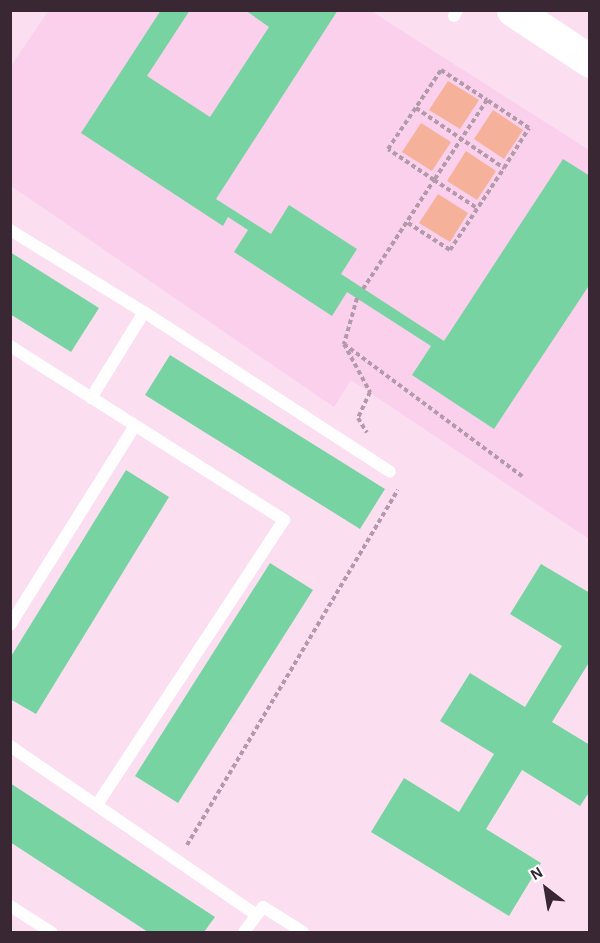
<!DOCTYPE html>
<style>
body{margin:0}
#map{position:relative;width:600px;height:943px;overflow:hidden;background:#fbdff1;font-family:"Alegreya Sans",sans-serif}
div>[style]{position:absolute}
.built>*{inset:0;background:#fad0ec}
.green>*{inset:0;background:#f6b19a}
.building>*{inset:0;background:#78d3a3}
.path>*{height:4px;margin-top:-2px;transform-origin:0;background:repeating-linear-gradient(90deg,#b29aaa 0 4.5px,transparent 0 7.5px)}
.lane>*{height:12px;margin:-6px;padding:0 6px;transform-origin:6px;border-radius:6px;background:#fff}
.secondary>*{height:33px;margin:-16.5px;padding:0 16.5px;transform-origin:16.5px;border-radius:16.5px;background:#fff}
span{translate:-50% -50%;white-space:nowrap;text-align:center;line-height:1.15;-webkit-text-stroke:6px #fff;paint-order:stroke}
.frame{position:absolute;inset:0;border:12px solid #392834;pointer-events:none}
.north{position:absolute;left:516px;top:859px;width:60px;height:60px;-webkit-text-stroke:4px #fff;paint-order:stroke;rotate:329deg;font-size:16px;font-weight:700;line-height:24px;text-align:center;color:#392834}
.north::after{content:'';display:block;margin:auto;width:21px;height:27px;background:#392834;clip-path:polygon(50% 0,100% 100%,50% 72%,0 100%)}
</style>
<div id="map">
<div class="built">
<div style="clip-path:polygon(48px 11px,371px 11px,589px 150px,589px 539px,351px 380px,334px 407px,11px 186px,11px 66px)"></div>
</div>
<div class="green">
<div style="clip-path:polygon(448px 81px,479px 100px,460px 129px,429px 110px)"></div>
<div style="clip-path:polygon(493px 110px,523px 130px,504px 159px,474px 139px)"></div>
<div style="clip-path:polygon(421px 123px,451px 142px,432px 171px,402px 152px)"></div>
<div style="clip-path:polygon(466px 151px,496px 171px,477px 200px,447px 181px)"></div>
<div style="clip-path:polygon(438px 194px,468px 213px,450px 242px,419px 223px)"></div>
</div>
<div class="building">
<div style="clip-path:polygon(161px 10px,190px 10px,147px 76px,210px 117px,269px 27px,245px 10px,338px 10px,216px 199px,271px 234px,289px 205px,357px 249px,341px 274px,444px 341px,563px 159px,590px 176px,590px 284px,494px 429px,412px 375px,431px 346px,347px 292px,332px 316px,234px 252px,248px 230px,228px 217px,223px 226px,81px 133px)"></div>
<div style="clip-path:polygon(10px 252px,99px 308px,71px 352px,10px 314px)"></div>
<div style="clip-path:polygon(170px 355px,385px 489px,360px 529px,145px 395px)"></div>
<div style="clip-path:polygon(126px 470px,169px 497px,36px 714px,10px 699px,10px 658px)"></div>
<div style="clip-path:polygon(270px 563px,313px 590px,178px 803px,135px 776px)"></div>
<div style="clip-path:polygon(541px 564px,590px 593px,590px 661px,552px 722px,590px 745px,590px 791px,580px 806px,522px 770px,486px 829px,541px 863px,509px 916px,371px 832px,404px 778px,459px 812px,494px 754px,440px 721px,470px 673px,525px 707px,562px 646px,510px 614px)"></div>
<div style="clip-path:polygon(10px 783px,215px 917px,204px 932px,148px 932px,10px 842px)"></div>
</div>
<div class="path">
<div style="left:416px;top:108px;width:107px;rotate:34.3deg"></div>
<div style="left:504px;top:168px;width:47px;rotate:-58deg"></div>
<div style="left:529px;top:128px;width:50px;rotate:-146.3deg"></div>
<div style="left:408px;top:223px;width:50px;rotate:32.7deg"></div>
<div style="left:450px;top:250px;width:98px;rotate:-56.6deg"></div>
<div style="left:363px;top:289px;width:130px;rotate:-56.9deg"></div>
<div style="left:434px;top:180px;width:55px;rotate:-146deg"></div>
<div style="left:388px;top:149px;width:95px;rotate:-56.1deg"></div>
<div style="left:441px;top:70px;width:55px;rotate:33.1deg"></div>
<div style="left:487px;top:100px;width:96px;rotate:123.5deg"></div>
<div style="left:434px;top:180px;width:51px;rotate:33.1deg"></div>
<div style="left:357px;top:298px;width:48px;rotate:105.8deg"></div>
<div style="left:344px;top:344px;width:223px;rotate:36.6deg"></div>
<div style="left:344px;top:344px;width:55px;rotate:61.6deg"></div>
<div style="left:370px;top:392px;width:29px;rotate:115deg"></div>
<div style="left:358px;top:418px;width:17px;rotate:59deg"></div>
<div style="left:187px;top:845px;width:413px;rotate:-59.3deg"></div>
</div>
<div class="lane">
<div style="left:454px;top:16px;width:7px;rotate:-63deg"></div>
<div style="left:10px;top:230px;width:157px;rotate:31.5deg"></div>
<div style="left:144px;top:312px;width:101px;rotate:121.6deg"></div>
<div style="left:144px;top:312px;width:293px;rotate:33deg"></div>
<div style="left:10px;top:346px;width:325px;rotate:32.4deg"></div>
<div style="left:284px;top:520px;width:341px;rotate:123.3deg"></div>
<div style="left:10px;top:625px;width:235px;rotate:-57.9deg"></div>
<div style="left:10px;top:746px;width:299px;rotate:34.4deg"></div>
<div style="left:10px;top:906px;width:49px;rotate:32.4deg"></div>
<div style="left:244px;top:932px;width:31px;rotate:-53deg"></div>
<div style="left:263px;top:907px;width:47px;rotate:32deg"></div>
</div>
<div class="secondary">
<div style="left:513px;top:10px;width:92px;rotate:33.5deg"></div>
</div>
<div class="frame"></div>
<div class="north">N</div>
</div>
